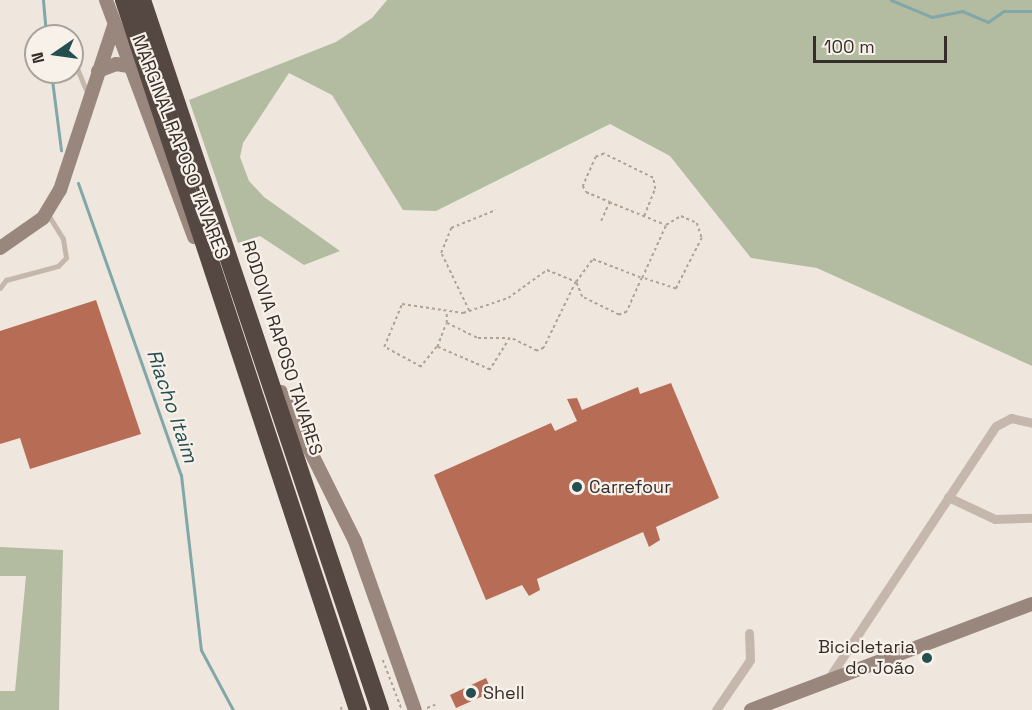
<!DOCTYPE html>
<meta charset="utf-8">
<style>
body{margin:0}
#map{position:relative;width:1032px;height:710px;overflow:hidden;background:#efe7de;font-family:"Space Grotesk",sans-serif}
div>[style]{position:absolute}
.green>*{inset:0;background:#b3bca0}
.stream>*{height:3px;margin:-1.5px;padding:0 1.5px;transform-origin:1.5px;border-radius:1.5px;background:#81a7a9}
.building>*{inset:0;background:#b66c55}
.path>*{height:1.5px;margin-top:-0.75px;transform-origin:0;background:repeating-linear-gradient(90deg,#b1a296 0 3px,transparent 0 6px)}
.lane>*{height:4.5px;margin:-2.25px;padding:0 2.25px;transform-origin:2.25px;border-radius:2.25px;background:#c6b7ac}
.street>*{height:9px;margin:-4.5px;padding:0 4.5px;transform-origin:4.5px;border-radius:4.5px;background:#c6b7ac}
.secondary>*{height:14px;margin:-7px;padding:0 7px;transform-origin:7px;border-radius:7px;background:#99877d}
.highway>*{height:18px;margin:-9px;padding:0 9px;transform-origin:9px;border-radius:9px;background:#554842}
.dots>*{width:16px;height:16px;translate:-50% -50%;box-sizing:border-box;border:3px solid #f7f1ea;border-radius:50%}
span{translate:-50% -50%;white-space:nowrap;text-align:center;line-height:1.15;-webkit-text-stroke:4.5px #f7f1ea;paint-order:stroke}
.street-label{font-size:18px;color:#352d2a}
.poi-label{font-size:18px;color:#352d2a}
.left{translate:0 -50%;text-align:left}
.right{translate:-100% -50%;text-align:right}
.water-label{font-size:20px;color:#254e51;font-style:italic}
.north{position:absolute;left:24px;top:24px;width:60px;height:60px;box-sizing:border-box;background:#f7f1ea;border:2px solid #a9a39d;border-radius:50%;rotate:257deg;font-size:16px;font-weight:700;line-height:24px;text-align:center;color:#352d2a}
.north::after{content:'';display:block;margin:auto;width:21px;height:27px;background:#254e51;clip-path:polygon(50% 0,100% 100%,50% 72%,0 100%)}
.scale{position:absolute;left:813px;top:36px;width:134px;height:27px;box-sizing:border-box;border:3px solid #352d2a;border-top:0;padding-left:8px;font-size:18px;line-height:21px;white-space:nowrap;color:#352d2a;-webkit-text-stroke:4px #f7f1ea;paint-order:stroke}
</style>
<div id="map">
<div class="green">
<div style="clip-path:polygon(387px 0,1032px 0,1032px 366px,817px 268px,751px 258px,670px 156px,610px 124px,436px 211px,403px 210px,332px 95px,289px 73px,243px 143px,240px 157px,249px 181px,264px 197px,340px 251px,304px 265px,260px 236px,238px 243px,189px 100px,336px 42px,372px 18px)"></div>
<div style="clip-path:polygon(0 547px,63px 550px,59px 710px,0 710px,0 691px,15px 691px,26px 576px,0 576px)"></div>
</div>
<div class="stream">
<div style="left:43px;top:0;width:36px;rotate:85deg"></div>
<div style="left:891px;top:0;width:44px;rotate:22.5deg"></div>
<div style="left:932px;top:17px;width:31px;rotate:-11deg"></div>
<div style="left:962px;top:11px;width:28px;rotate:23deg"></div>
<div style="left:988px;top:22px;width:19px;rotate:-35deg"></div>
<div style="left:1004px;top:11px;width:28px"></div>
<div style="left:51px;top:72px;width:79px;rotate:82.7deg"></div>
<div style="left:78px;top:183px;width:310px;rotate:70.6deg"></div>
<div style="left:181px;top:475px;width:176px;rotate:83.5deg"></div>
<div style="left:201px;top:650px;width:68px;rotate:61.9deg"></div>
</div>
<div class="building">
<div style="clip-path:polygon(96px 300px,141px 434px,30px 469px,20px 438px,0 444px,0 331px)"></div>
<div style="clip-path:polygon(671px 383px,719px 498px,656px 527px,660px 540px,649px 547px,643px 532px,537px 579px,540px 590px,529px 596px,522px 585px,486px 600px,434px 475px,551px 423px,555px 431px,577px 421px,567px 399px,577px 398px,582px 410px,638px 387px,640px 394px)"></div>
<div style="clip-path:polygon(486px 678px,492px 692px,456px 708px,450px 695px)"></div>
</div>
<div class="path">
<div style="left:644px;top:216px;width:29px;rotate:-68deg"></div>
<div style="left:655px;top:189px;width:11px;rotate:-100deg"></div>
<div style="left:653px;top:178px;width:55px;rotate:-153.9deg"></div>
<div style="left:604px;top:154px;width:9px;rotate:159deg"></div>
<div style="left:596px;top:157px;width:32px;rotate:114deg"></div>
<div style="left:583px;top:186px;width:7px;rotate:63deg"></div>
<div style="left:586px;top:192px;width:25px;rotate:23deg"></div>
<div style="left:609px;top:202px;width:61px;rotate:22deg"></div>
<div style="left:666px;top:225px;width:17px;rotate:-31deg"></div>
<div style="left:681px;top:216px;width:17px;rotate:24deg"></div>
<div style="left:697px;top:223px;width:16px;rotate:72deg"></div>
<div style="left:702px;top:238px;width:57px;rotate:117deg"></div>
<div style="left:676px;top:289px;width:36px;rotate:-162deg"></div>
<div style="left:642px;top:278px;width:37px;rotate:114deg"></div>
<div style="left:627px;top:312px;width:9px;rotate:159deg"></div>
<div style="left:619px;top:315px;width:41px;rotate:-154.1deg"></div>
<div style="left:582px;top:297px;width:16px;rotate:-112deg"></div>
<div style="left:576px;top:282px;width:73px;rotate:115.9deg"></div>
<div style="left:544px;top:348px;width:8px;rotate:157deg"></div>
<div style="left:537px;top:351px;width:30px;rotate:-154deg"></div>
<div style="left:510px;top:338px;width:38px;rotate:122deg"></div>
<div style="left:490px;top:370px;width:58px;rotate:-156.5deg"></div>
<div style="left:437px;top:347px;width:26px;rotate:129deg"></div>
<div style="left:421px;top:367px;width:42px;rotate:-151.6deg"></div>
<div style="left:384px;top:347px;width:47px;rotate:-67.3deg"></div>
<div style="left:402px;top:304px;width:62px;rotate:8.4deg"></div>
<div style="left:463px;top:313px;width:47px;rotate:-18.4deg"></div>
<div style="left:508px;top:298px;width:48px;rotate:-35.7deg"></div>
<div style="left:547px;top:270px;width:31px;rotate:22deg"></div>
<div style="left:576px;top:282px;width:29px;rotate:-54deg"></div>
<div style="left:593px;top:259px;width:53px;rotate:21.2deg"></div>
<div style="left:642px;top:278px;width:58px;rotate:-65.6deg"></div>
<div style="left:601px;top:221px;width:20px;rotate:-66deg"></div>
<div style="left:469px;top:311px;width:64px;rotate:-115.8deg"></div>
<div style="left:441px;top:253px;width:27px;rotate:-68deg"></div>
<div style="left:451px;top:228px;width:48px;rotate:-21.8deg"></div>
<div style="left:447px;top:314px;width:9px;rotate:90deg"></div>
<div style="left:447px;top:323px;width:34px;rotate:26deg"></div>
<div style="left:478px;top:338px;width:31px"></div>
<div style="left:437px;top:347px;width:25px;rotate:-69deg"></div>
<div style="left:383px;top:660px;width:53px;rotate:69.2deg"></div>
<div style="left:427px;top:708px;width:11px;rotate:-22deg"></div>
<div style="left:341px;top:710px;width:6px;rotate:-90deg"></div>
</div>
<div class="lane">
<div style="left:66px;top:35px;width:1px;rotate:45deg"></div>
<div style="left:72px;top:55px;width:42px;rotate:67.7deg"></div>
<div style="left:0;top:288px;width:10px;rotate:-53deg"></div>
<div style="left:6px;top:280px;width:54px;rotate:-15.1deg"></div>
<div style="left:58px;top:266px;width:11px;rotate:-45deg"></div>
<div style="left:66px;top:258px;width:19px;rotate:-99deg"></div>
<div style="left:63px;top:239px;width:28px;rotate:-122deg"></div>
</div>
<div class="street">
<div style="left:948px;top:497px;width:52px;rotate:25.1deg"></div>
<div style="left:995px;top:519px;width:37px;rotate:-2deg"></div>
<div style="left:827px;top:681px;width:306px;rotate:-56.5deg"></div>
<div style="left:996px;top:426px;width:17px;rotate:-28deg"></div>
<div style="left:1011px;top:418px;width:22px;rotate:13deg"></div>
<div style="left:716px;top:710px;width:60px;rotate:-55.8deg"></div>
<div style="left:750px;top:660px;width:27px;rotate:-92deg"></div>
</div>
<div class="secondary">
<div style="left:106px;top:0;width:253px;rotate:69.6deg"></div>
<div style="left:98px;top:71px;width:19px;rotate:-21deg"></div>
<div style="left:116px;top:64px;width:13px;rotate:9deg"></div>
<div style="left:0;top:248px;width:52px;rotate:-34.9deg"></div>
<div style="left:43px;top:218px;width:33px;rotate:-59deg"></div>
<div style="left:60px;top:190px;width:173px;rotate:-71.8deg"></div>
<div style="left:281px;top:392px;width:166px;rotate:63.6deg"></div>
<div style="left:355px;top:541px;width:179px;rotate:70.5deg"></div>
<div style="left:751px;top:710px;width:300px;rotate:-20.7deg"></div>
</div>
<div class="highway">
<div style="left:124px;top:0;width:748px;rotate:71.76deg"></div>
<div style="left:142px;top:0;width:749px;rotate:71.47deg"></div>
</div>
<div class="dots">
<div style="left:577px;top:487px;background:#254e51"></div>
<div style="left:927px;top:658px;background:#254e51"></div>
<div style="left:471px;top:693px;background:#254e51"></div>
</div>
<div class="street-label">
<span style="left:180px;top:147px;rotate:69deg">MARGINAL RAPOSO TAVARES</span>
<span style="left:282px;top:348px;rotate:72deg">RODOVIA RAPOSO TAVARES</span>
</div>
<div class="poi-label">
<span class="left" style="left:589px;top:487px">Carrefour</span>
<span class="right" style="left:915px;top:658px">Bicicletaria<br>do João</span>
<span class="left" style="left:483px;top:693px">Shell</span>
</div>
<div class="water-label">
<span style="left:172px;top:406px;rotate:71deg">Riacho Itaim</span>
</div>
<div class="north">N</div>
<div class="scale">100 m</div>
</div>
